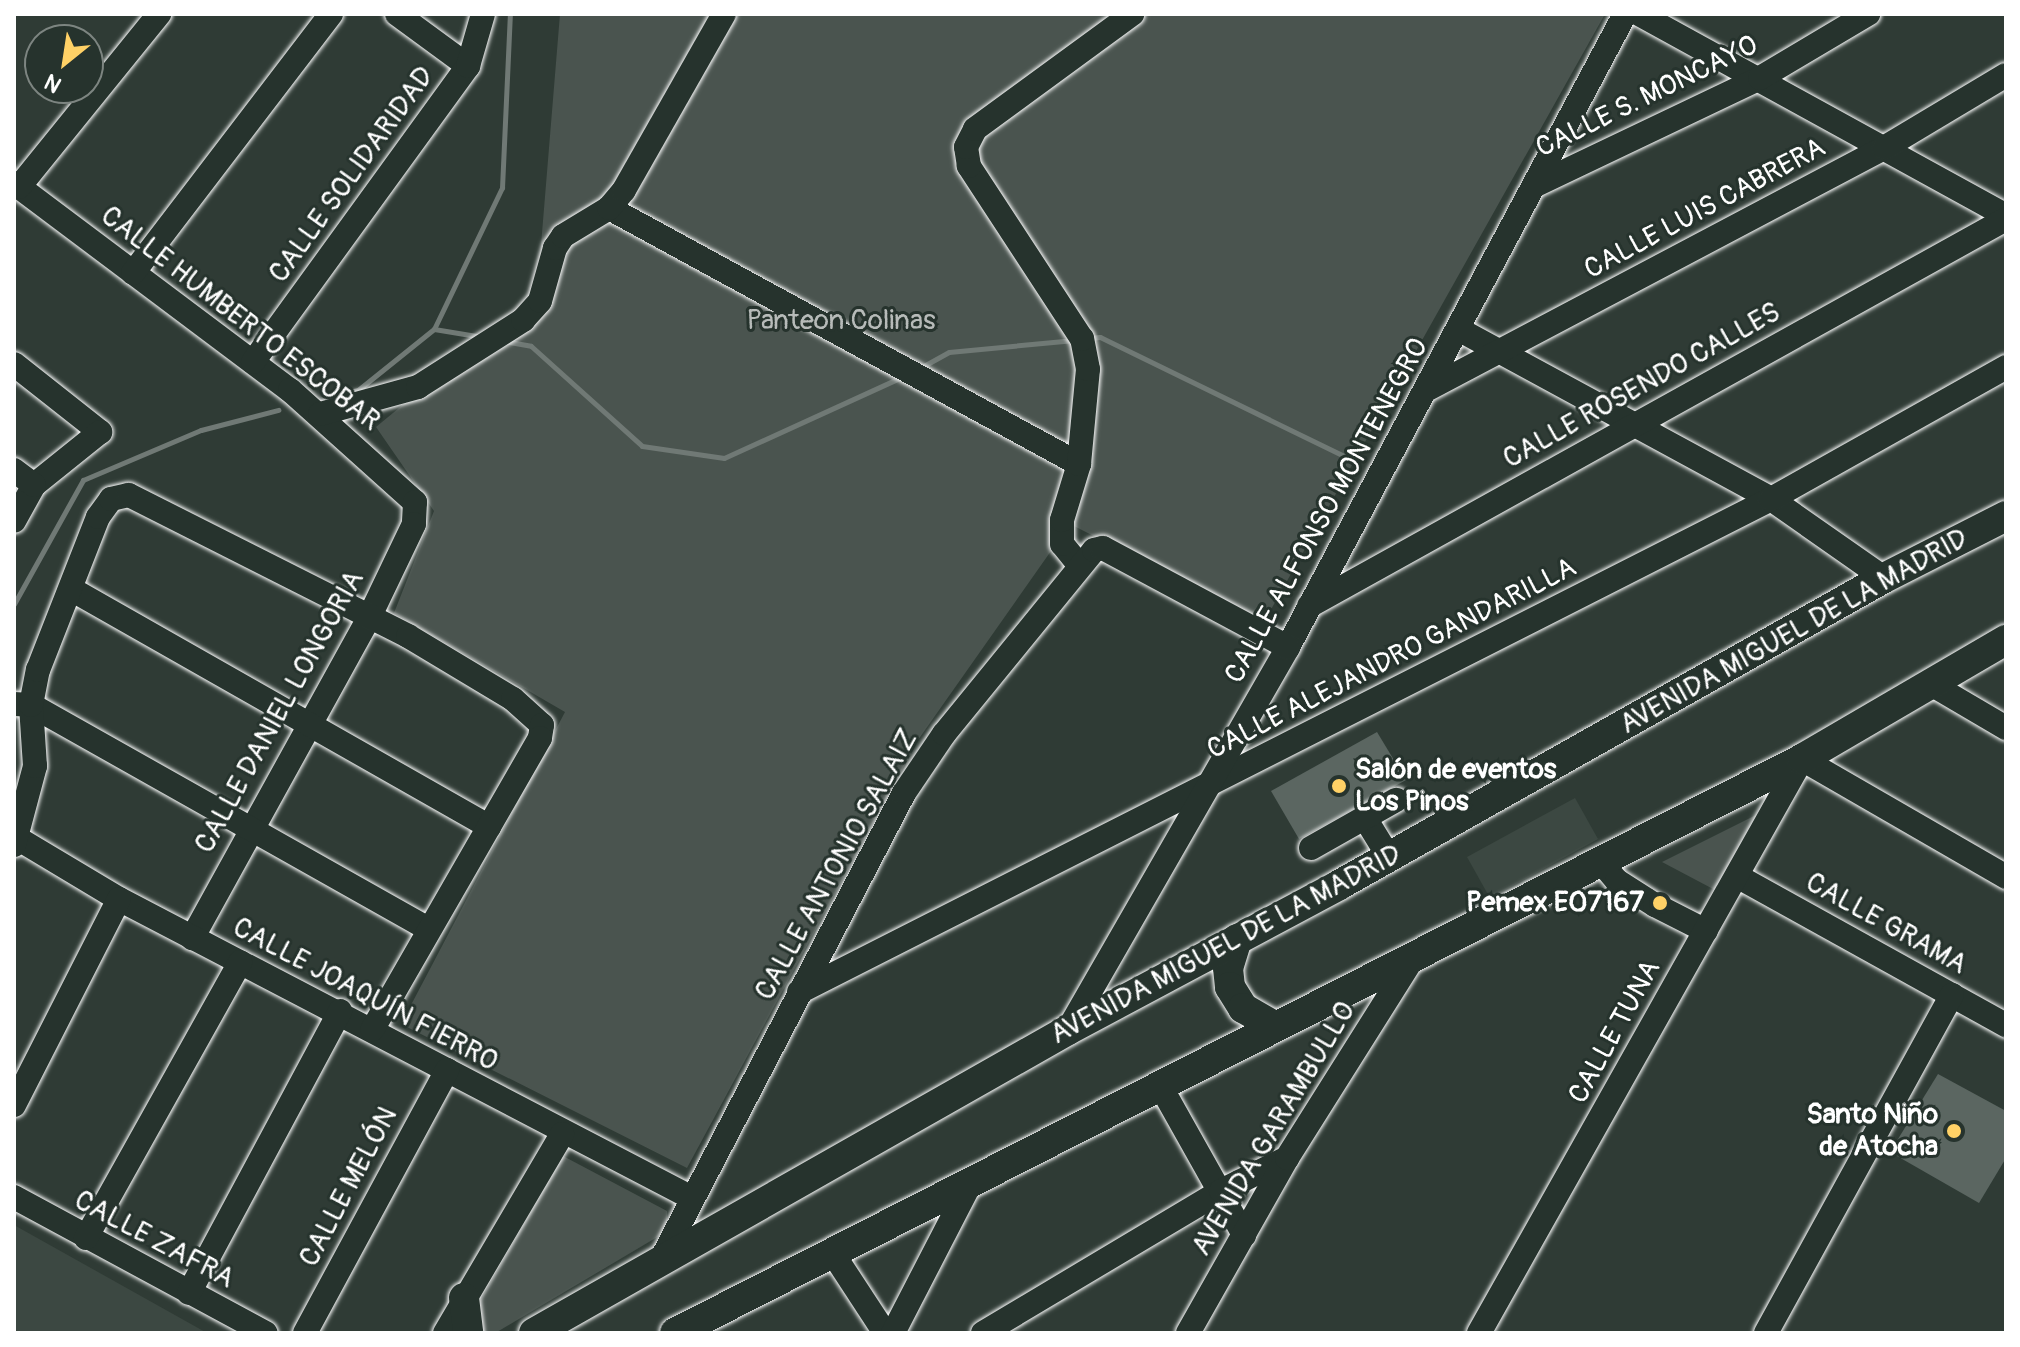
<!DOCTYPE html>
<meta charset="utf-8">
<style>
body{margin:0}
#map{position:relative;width:2020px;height:1347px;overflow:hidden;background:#2f3b35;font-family:Pangolin,sans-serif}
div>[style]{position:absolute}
.built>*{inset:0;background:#3c4842}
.green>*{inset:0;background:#4a544f}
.stream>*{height:5px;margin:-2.5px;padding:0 2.5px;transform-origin:2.5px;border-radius:2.5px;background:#707975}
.building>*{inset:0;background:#5b6661}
.roads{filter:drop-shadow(0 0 2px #fff) drop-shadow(0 0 2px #fff)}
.minor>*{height:24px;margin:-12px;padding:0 12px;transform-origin:12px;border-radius:12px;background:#26332d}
.major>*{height:30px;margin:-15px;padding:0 15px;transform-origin:15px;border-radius:15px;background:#26332d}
.dots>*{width:22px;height:22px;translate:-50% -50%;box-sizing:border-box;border:4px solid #26332d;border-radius:50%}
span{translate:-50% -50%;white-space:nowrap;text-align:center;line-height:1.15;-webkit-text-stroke:6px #26332d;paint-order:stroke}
.street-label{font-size:28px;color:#fff}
.park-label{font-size:28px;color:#b7bbb9}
.poi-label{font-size:28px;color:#fff;font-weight:700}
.left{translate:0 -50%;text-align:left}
.right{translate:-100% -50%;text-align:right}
.frame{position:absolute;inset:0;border:16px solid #fff;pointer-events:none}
.north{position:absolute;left:24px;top:24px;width:80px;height:80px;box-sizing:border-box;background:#26332d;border:2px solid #7d8581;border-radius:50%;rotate:210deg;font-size:22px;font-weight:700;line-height:32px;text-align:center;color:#fff}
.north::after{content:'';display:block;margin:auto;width:28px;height:36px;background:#ffd166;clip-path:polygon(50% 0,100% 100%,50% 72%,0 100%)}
</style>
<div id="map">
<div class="built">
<div style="clip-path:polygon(1575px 798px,1598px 839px,1490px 898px,1467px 857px)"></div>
<div style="clip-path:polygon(14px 1225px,207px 1333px,14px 1333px)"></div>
</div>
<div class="green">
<div style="clip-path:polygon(560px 14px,1605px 14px,1264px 622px,1070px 524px,918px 740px,687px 1168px,401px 1024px,565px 712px,394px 613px,434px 511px,376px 427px,537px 294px)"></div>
<div style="clip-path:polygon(1760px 813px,1715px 890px,1662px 862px)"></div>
<div style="clip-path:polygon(563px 1156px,667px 1211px,667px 1225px,659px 1236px,497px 1332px,476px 1331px,471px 1317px)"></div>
</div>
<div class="stream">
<div style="left:434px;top:329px;width:49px;rotate:9.5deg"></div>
<div style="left:1088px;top:338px;width:12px;rotate:-5deg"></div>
<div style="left:1100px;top:337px;width:283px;rotate:26deg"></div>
<div style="left:504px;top:341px;width:27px;rotate:10deg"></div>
<div style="left:531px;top:346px;width:149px;rotate:42deg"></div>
<div style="left:642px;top:446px;width:83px;rotate:8.3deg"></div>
<div style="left:724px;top:458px;width:198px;rotate:-24.5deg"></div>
<div style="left:920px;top:368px;width:33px;rotate:-29deg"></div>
<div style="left:949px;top:352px;width:126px;rotate:-5.5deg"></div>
<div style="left:336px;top:395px;width:23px;rotate:-13deg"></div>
<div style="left:358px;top:390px;width:97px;rotate:-38.8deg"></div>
<div style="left:434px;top:329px;width:157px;rotate:-64.3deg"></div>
<div style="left:502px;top:188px;width:174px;rotate:-87.4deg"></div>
<div style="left:14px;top:604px;width:142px;rotate:-60.9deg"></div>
<div style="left:83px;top:480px;width:128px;rotate:-23deg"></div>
<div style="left:201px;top:430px;width:80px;rotate:-14.6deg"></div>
</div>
<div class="building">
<div style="clip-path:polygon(1377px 732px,1406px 780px,1299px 839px,1271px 791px)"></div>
<div style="clip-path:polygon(1938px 1074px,2006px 1111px,2006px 1158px,1979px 1203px,1890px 1152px)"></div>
</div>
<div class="roads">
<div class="minor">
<div style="left:397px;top:14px;width:88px;rotate:36.2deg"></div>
<div style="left:1639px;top:14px;width:419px;rotate:28.8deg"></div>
<div style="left:14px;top:183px;width:345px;rotate:36.9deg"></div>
<div style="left:290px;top:390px;width:168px;rotate:41.9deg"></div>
<div style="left:415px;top:502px;width:22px;rotate:93deg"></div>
<div style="left:414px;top:524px;width:102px;rotate:115.6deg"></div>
<div style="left:370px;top:616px;width:368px;rotate:118.9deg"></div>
<div style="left:1536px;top:185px;width:248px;rotate:-25.5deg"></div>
<div style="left:1760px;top:78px;width:126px;rotate:-30.7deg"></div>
<div style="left:19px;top:187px;width:223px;rotate:-51deg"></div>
<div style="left:609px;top:208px;width:535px;rotate:28.58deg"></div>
<div style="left:133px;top:273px;width:326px;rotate:-52.6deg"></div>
<div style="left:1460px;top:330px;width:354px;rotate:28.5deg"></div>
<div style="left:1771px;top:499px;width:138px;rotate:35deg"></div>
<div style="left:253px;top:362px;width:366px;rotate:-54deg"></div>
<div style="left:468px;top:66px;width:54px;rotate:-73.9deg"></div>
<div style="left:14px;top:364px;width:110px;rotate:38.3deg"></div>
<div style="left:100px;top:432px;width:85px;rotate:141.2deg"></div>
<div style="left:34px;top:485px;width:41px;rotate:119.1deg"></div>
<div style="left:1428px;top:389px;width:516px;rotate:-27.86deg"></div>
<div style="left:1884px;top:148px;width:142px;rotate:-30.9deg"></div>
<div style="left:320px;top:414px;width:102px;rotate:-15.4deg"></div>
<div style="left:418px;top:387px;width:125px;rotate:-32.5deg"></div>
<div style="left:523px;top:320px;width:25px;rotate:-48deg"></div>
<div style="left:540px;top:301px;width:55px;rotate:-74.2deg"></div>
<div style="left:555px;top:248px;width:14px;rotate:-56deg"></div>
<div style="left:563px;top:236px;width:54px;rotate:-31.3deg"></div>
<div style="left:609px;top:208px;width:23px;rotate:-50deg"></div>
<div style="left:624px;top:190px;width:202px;rotate:-60.4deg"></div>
<div style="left:14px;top:470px;width:25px;rotate:37deg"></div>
<div style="left:1080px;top:566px;width:28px;rotate:-129deg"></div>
<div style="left:1062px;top:544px;width:24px;rotate:-90deg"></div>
<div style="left:1062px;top:520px;width:59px;rotate:-73.1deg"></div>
<div style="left:1079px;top:464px;width:95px;rotate:-84.6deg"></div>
<div style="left:1088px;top:369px;width:31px;rotate:-101deg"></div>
<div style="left:1082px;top:339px;width:207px;rotate:-123.2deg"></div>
<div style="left:969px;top:166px;width:19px;rotate:-99deg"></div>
<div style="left:966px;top:147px;width:20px;rotate:-63deg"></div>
<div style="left:975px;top:129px;width:195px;rotate:-36.2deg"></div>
<div style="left:71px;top:589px;width:481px;rotate:29.6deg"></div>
<div style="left:1309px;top:606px;width:797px;rotate:-29.04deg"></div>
<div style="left:1931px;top:684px;width:87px;rotate:30.4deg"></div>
<div style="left:14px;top:704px;width:17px;rotate:3deg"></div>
<div style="left:31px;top:705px;width:457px;rotate:29.4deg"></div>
<div style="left:1365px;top:818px;width:46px;rotate:58.4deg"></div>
<div style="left:17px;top:838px;width:119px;rotate:30.9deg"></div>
<div style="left:119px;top:899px;width:644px;rotate:27.56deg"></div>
<div style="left:14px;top:845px;width:82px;rotate:-75.1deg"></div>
<div style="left:35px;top:766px;width:61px;rotate:-93.8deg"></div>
<div style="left:31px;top:705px;width:36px;rotate:-79deg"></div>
<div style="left:38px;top:670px;width:164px;rotate:-68.6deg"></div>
<div style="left:98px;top:517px;width:22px;rotate:-54deg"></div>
<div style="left:111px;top:499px;width:18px;rotate:-13deg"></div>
<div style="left:129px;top:495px;width:313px;rotate:26.8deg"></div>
<div style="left:408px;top:636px;width:122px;rotate:31deg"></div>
<div style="left:513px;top:699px;width:39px;rotate:42deg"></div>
<div style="left:542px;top:725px;width:13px;rotate:99deg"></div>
<div style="left:540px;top:738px;width:336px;rotate:119.9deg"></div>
<div style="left:1311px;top:848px;width:98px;rotate:-29.5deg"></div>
<div style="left:1601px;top:862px;width:25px;rotate:50deg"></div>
<div style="left:1617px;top:881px;width:45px;rotate:32.3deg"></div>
<div style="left:1655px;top:905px;width:57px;rotate:27deg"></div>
<div style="left:1737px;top:876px;width:308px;rotate:29deg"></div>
<div style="left:799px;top:992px;width:1090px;rotate:-26.89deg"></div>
<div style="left:1771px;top:499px;width:270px;rotate:-29.3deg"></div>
<div style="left:1068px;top:1030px;width:442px;rotate:-60.1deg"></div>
<div style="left:1288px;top:647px;width:717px;rotate:-61.97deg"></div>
<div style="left:1161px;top:1087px;width:170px;rotate:60.7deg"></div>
<div style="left:14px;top:1105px;width:231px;rotate:-63deg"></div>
<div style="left:14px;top:1197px;width:286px;rotate:28.4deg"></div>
<div style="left:86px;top:1238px;width:316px;rotate:-60.8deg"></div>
<div style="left:834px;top:1255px;width:93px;rotate:56.8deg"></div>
<div style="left:661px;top:1260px;width:526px;rotate:-62.51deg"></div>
<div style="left:904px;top:793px;width:71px;rotate:-55.9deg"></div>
<div style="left:944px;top:734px;width:237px;rotate:-50.8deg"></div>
<div style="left:1094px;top:550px;width:9px;rotate:-13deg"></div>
<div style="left:1103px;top:548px;width:210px;rotate:28.2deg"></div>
<div style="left:189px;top:1293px;width:320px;rotate:-61.8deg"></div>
<div style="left:305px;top:1333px;width:299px;rotate:-61.6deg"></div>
<div style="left:445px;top:1333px;width:231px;rotate:-59.5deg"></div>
<div style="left:893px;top:1333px;width:168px;rotate:-62.7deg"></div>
<div style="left:983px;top:1333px;width:277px;rotate:-30.8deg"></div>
<div style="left:1221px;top:1191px;width:74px;rotate:-26.6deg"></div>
<div style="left:1188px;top:1333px;width:201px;rotate:-60.5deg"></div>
<div style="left:1287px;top:1158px;width:236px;rotate:-57.8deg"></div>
<div style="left:1479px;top:1333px;width:659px;rotate:-60.63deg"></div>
<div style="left:1802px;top:759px;width:236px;rotate:30deg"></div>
<div style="left:1766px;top:1333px;width:386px;rotate:-61.2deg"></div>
</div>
<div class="major">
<div style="left:1237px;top:939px;width:30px;rotate:107deg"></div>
<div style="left:1228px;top:968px;width:19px;rotate:84deg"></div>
<div style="left:1230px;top:987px;width:25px;rotate:58deg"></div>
<div style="left:1243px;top:1008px;width:36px;rotate:30deg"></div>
<div style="left:464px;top:1298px;width:35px;rotate:83deg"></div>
<div style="left:534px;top:1333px;width:614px;rotate:-29.57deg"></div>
<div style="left:1068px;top:1030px;width:307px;rotate:-28.1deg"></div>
<div style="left:1339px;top:885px;width:626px;rotate:-29.39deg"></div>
<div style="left:1884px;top:578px;width:137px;rotate:-26.9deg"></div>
<div style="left:675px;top:1333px;width:1265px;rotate:-26.99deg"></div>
<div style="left:1802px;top:759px;width:236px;rotate:-30.3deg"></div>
</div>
</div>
<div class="dots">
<div style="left:1339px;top:786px;background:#ffd166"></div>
<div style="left:1660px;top:903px;background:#ffd166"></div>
<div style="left:1954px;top:1131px;background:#ffd166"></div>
</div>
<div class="street-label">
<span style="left:1647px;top:97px;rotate:-26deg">CALLE S. MONCAYO</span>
<span style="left:352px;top:175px;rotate:-54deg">CALLE SOLIDARIDAD</span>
<span style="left:1705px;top:209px;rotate:-28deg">CALLE LUIS CABRERA</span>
<span style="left:240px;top:319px;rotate:38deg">CALLE HUMBERTO ESCOBAR</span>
<span style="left:1642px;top:386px;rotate:-29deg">CALLE ROSENDO CALLES</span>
<span style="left:1327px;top:511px;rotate:-61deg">CALLE ALFONSO MONTENEGRO</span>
<span style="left:1794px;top:632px;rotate:-29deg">AVENIDA MIGUEL DE LA MADRID</span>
<span style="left:1392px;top:659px;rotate:-27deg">CALLE ALEJANDRO GANDARILLA</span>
<span style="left:280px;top:712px;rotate:-61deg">CALLE DANIEL LONGORIA</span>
<span style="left:837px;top:865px;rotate:-61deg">CALLE ANTONIO SALAIZ</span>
<span style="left:1886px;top:924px;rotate:29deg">CALLE GRAMA</span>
<span style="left:1226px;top:945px;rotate:-28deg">AVENIDA MIGUEL DE LA MADRID</span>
<span style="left:365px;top:995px;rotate:28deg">CALLE JOAQUÍN FIERRO</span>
<span style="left:1615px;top:1032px;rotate:-61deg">CALLE TUNA</span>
<span style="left:1274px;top:1129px;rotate:-59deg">AVENIDA GARAMBULLO</span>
<span style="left:349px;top:1187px;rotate:-62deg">CALLE MELÓN</span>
<span style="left:154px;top:1240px;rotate:28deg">CALLE ZAFRA</span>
</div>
<div class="park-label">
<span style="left:841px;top:321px">Panteon Colinas</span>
</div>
<div class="poi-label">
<span class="left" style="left:1355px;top:786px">Salón de eventos<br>Los Pinos</span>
<span class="right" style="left:1644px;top:903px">Pemex E07167</span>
<span class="right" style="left:1938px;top:1131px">Santo Niño<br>de Atocha</span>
</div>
<div class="frame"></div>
<div class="north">N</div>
</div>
